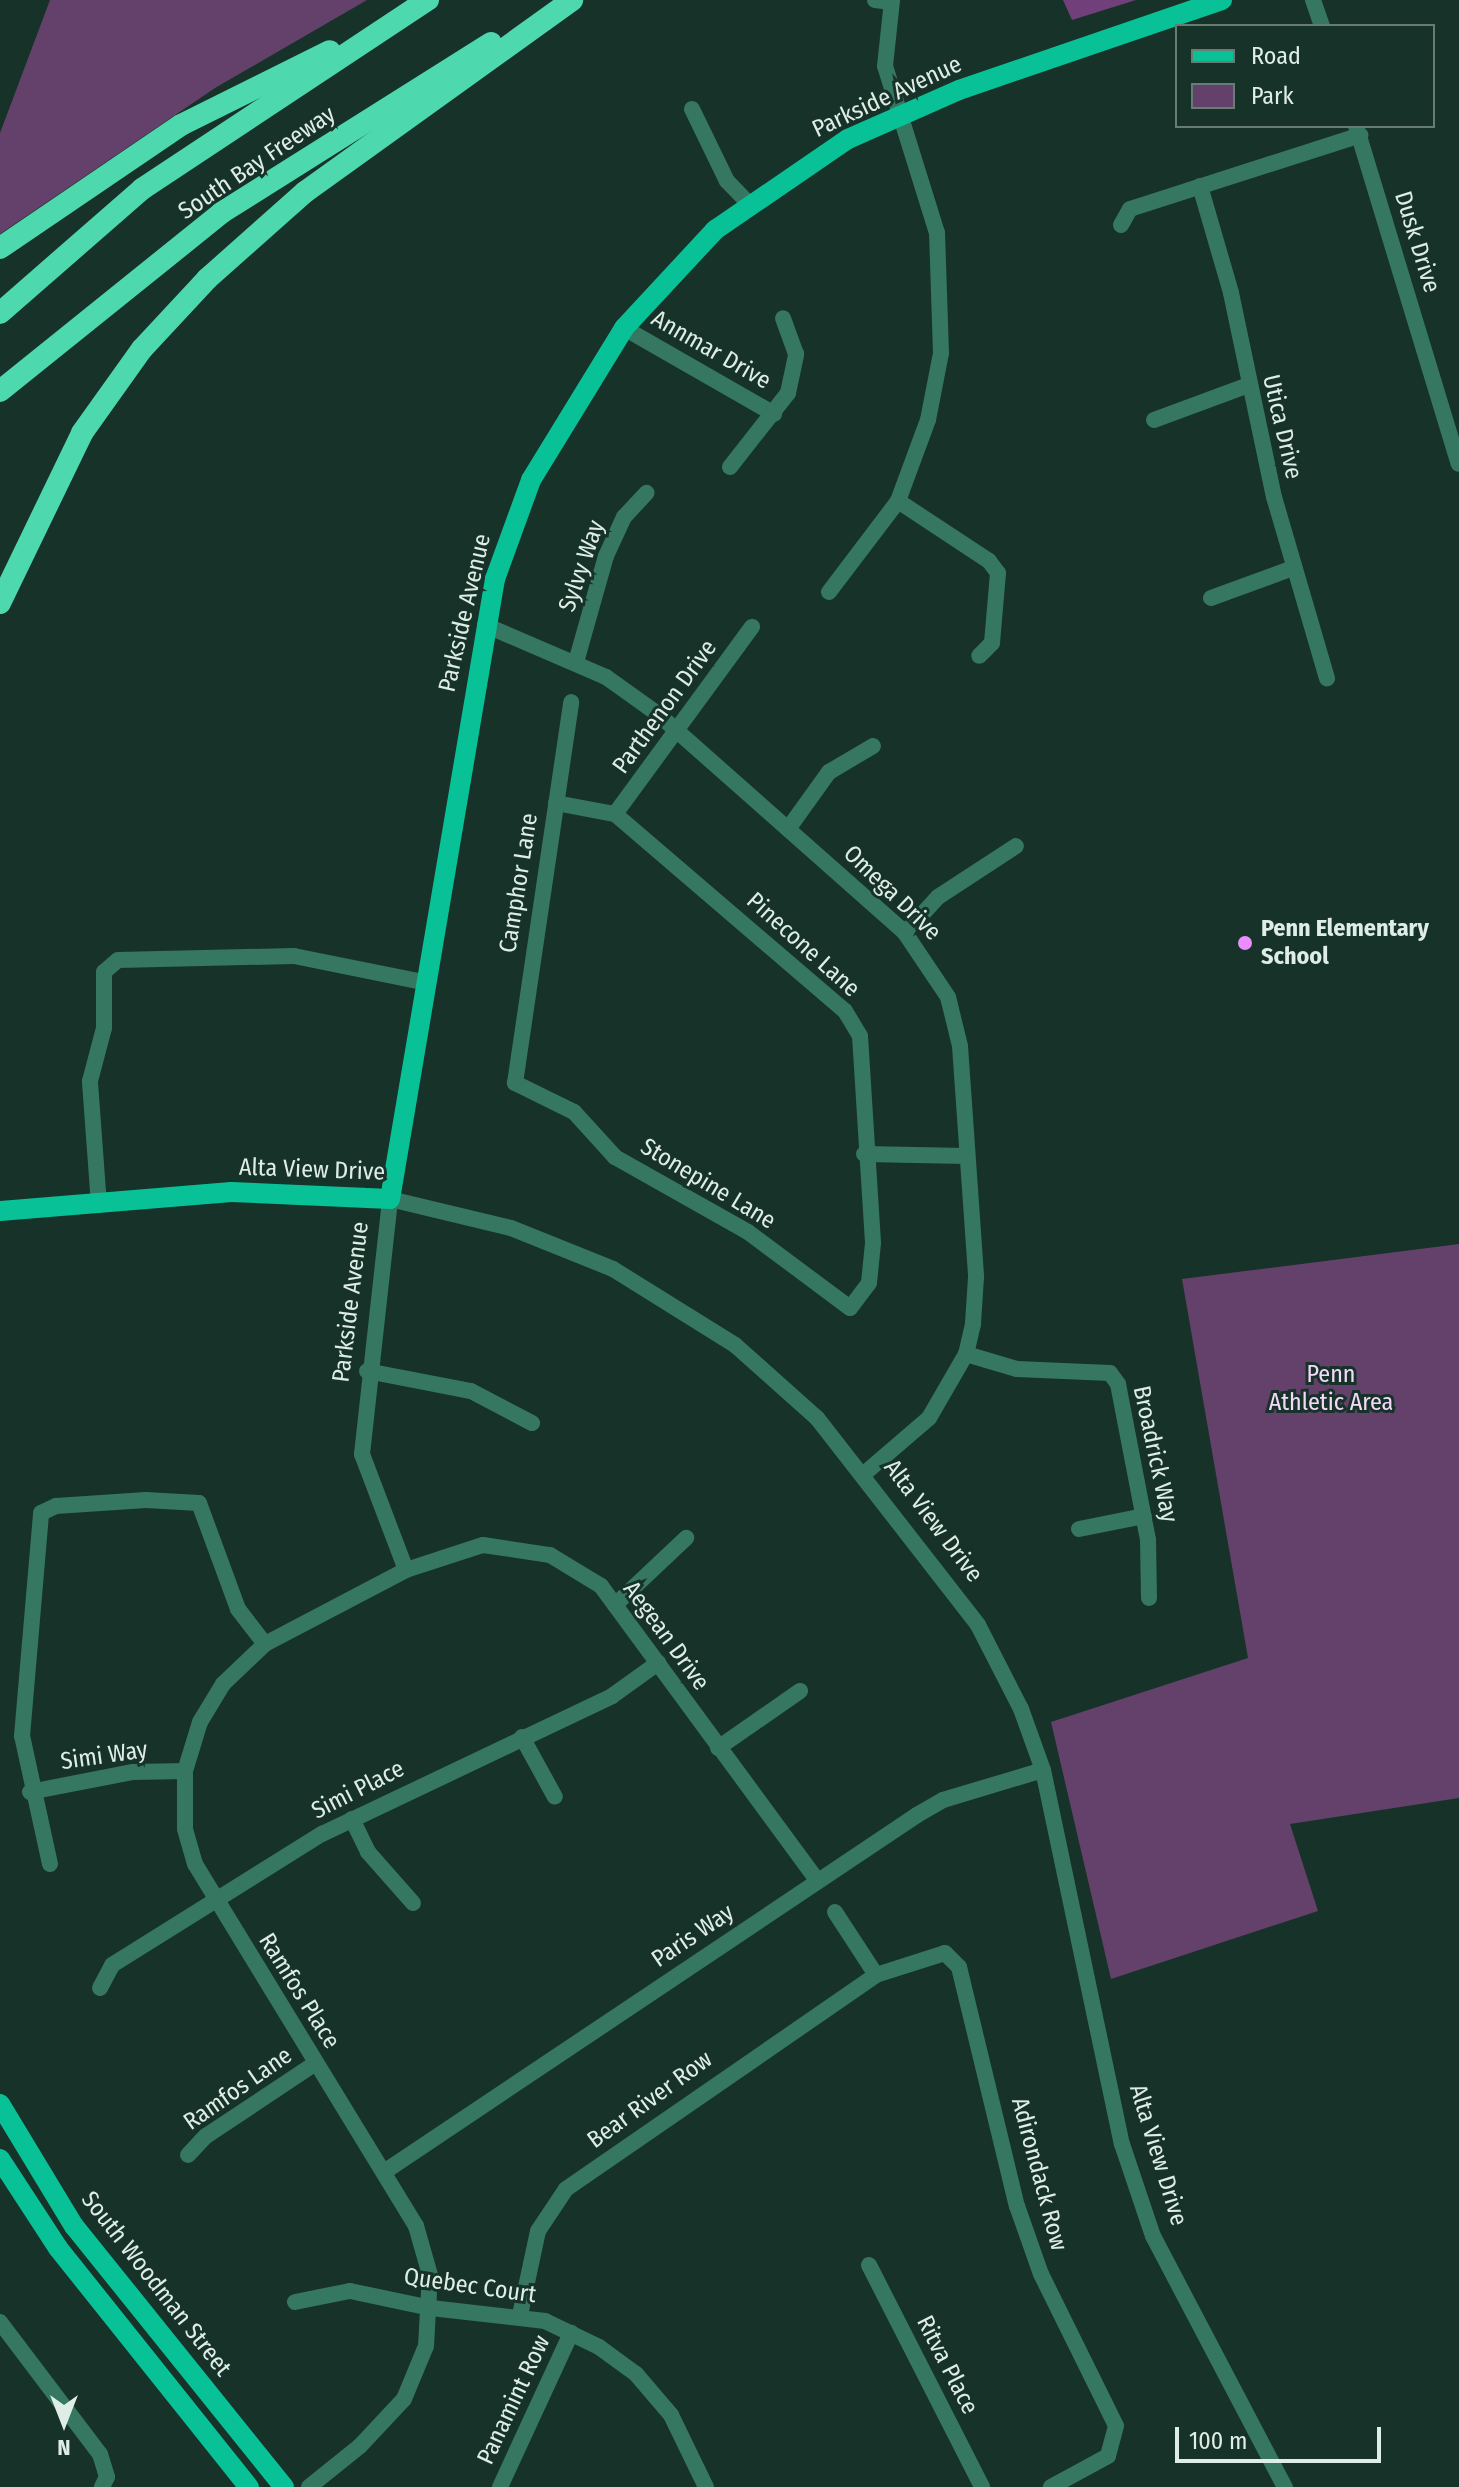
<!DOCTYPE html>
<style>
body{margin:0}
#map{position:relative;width:1459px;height:2487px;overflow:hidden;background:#173228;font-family:"Fira Sans Condensed",sans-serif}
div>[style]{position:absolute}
.green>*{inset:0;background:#63416a}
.forest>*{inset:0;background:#71407b}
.minor>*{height:16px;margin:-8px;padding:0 8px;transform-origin:8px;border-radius:8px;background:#357761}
.major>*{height:20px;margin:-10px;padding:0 10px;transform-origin:10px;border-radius:10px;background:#09c196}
.highway>*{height:22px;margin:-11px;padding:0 11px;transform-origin:11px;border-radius:11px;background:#4dd8ae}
.dots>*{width:22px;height:22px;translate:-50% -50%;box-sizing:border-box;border:4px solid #173228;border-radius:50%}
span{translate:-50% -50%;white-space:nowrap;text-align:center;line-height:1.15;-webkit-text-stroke:6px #173228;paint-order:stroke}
.street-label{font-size:24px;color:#deeee7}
.poi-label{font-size:24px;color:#deeee7;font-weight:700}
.left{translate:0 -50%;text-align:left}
.park-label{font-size:24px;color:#f5d9fb}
.legend{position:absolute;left:1175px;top:24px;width:260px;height:104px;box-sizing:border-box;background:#173228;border:2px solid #677d74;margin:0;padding:10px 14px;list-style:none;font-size:24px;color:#deeee7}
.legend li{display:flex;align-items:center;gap:16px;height:40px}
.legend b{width:40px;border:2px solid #677d74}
.north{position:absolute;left:24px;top:2383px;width:80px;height:80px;-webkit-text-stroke:6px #173228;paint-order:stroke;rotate:180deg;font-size:22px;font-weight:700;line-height:32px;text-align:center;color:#deeee7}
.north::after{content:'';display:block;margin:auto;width:28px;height:36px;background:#deeee7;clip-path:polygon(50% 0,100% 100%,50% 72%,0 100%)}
.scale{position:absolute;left:1175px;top:2427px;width:206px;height:36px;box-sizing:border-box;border:4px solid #deeee7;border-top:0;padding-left:10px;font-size:24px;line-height:28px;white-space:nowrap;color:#deeee7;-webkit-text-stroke:6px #173228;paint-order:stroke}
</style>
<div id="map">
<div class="green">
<div style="clip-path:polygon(50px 0,367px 0,215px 88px,0 234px,0 133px)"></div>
<div style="clip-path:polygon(1459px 1244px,1459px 1798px,1290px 1824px,1318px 1911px,1111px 1979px,1051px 1722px,1248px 1658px,1182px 1279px)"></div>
</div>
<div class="forest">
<div style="clip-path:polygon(1063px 0,1136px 0,1072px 20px)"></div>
</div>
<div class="minor">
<div style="left:875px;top:0;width:16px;rotate:7deg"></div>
<div style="left:1313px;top:0;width:28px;rotate:71deg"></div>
<div style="left:692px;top:109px;width:80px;rotate:64.1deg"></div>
<div style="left:727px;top:181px;width:32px;rotate:46deg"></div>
<div style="left:1356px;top:126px;width:353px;rotate:73.1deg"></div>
<div style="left:1200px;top:186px;width:111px;rotate:73.8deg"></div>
<div style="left:1231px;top:293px;width:208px;rotate:78.1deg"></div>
<div style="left:1274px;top:497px;width:189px;rotate:73.7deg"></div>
<div style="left:1121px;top:225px;width:18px;rotate:-61deg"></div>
<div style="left:1130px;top:209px;width:242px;rotate:-17.8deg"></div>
<div style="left:624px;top:328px;width:173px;rotate:29.8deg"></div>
<div style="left:1154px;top:420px;width:98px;rotate:-20.3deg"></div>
<div style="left:730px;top:467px;width:94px;rotate:-51.9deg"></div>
<div style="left:788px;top:393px;width:40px;rotate:-78deg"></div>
<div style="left:796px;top:354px;width:38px;rotate:-110deg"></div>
<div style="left:898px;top:501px;width:109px;rotate:33.4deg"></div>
<div style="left:989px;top:561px;width:15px;rotate:53deg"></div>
<div style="left:998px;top:573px;width:70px;rotate:94.9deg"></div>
<div style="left:992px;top:643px;width:18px;rotate:135deg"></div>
<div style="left:829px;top:592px;width:114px;rotate:-52.8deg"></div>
<div style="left:898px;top:501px;width:86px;rotate:-69.7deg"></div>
<div style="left:928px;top:420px;width:68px;rotate:-79deg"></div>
<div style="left:941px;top:353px;width:120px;rotate:-91.9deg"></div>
<div style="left:937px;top:233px;width:175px;rotate:-107.3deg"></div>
<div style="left:885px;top:66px;width:66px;rotate:-83.9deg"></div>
<div style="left:1211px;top:598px;width:87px;rotate:-20.1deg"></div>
<div style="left:485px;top:625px;width:132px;rotate:23.3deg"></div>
<div style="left:606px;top:677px;width:65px;rotate:35.6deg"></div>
<div style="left:659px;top:715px;width:329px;rotate:41.5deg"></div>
<div style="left:905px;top:933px;width:77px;rotate:56.1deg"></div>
<div style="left:948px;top:997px;width:50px;rotate:76.2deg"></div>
<div style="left:960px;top:1046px;width:232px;rotate:86deg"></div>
<div style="left:976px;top:1277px;width:47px;rotate:93.7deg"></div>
<div style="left:973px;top:1324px;width:31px;rotate:103deg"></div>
<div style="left:966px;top:1354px;width:74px;rotate:120deg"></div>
<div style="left:929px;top:1418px;width:84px;rotate:139.3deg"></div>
<div style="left:576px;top:662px;width:110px;rotate:-74.2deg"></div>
<div style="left:606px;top:556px;width:43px;rotate:-65.2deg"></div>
<div style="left:624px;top:517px;width:33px;rotate:-47deg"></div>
<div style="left:556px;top:803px;width:60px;rotate:10.6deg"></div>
<div style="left:615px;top:814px;width:303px;rotate:40.6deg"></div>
<div style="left:845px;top:1011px;width:29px;rotate:59deg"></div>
<div style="left:860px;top:1036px;width:207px;rotate:86.4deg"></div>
<div style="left:873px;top:1243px;width:40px;rotate:95.7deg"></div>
<div style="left:869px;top:1283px;width:31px;rotate:127deg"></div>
<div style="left:850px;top:1308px;width:127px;rotate:-143.3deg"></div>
<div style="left:748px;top:1232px;width:153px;rotate:-150.6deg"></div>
<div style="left:615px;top:1157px;width:61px;rotate:-132.3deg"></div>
<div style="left:574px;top:1112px;width:66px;rotate:-153.8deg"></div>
<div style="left:515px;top:1083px;width:385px;rotate:-81.6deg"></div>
<div style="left:615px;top:814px;width:232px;rotate:-53.8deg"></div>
<div style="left:788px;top:829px;width:70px;rotate:-54.3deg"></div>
<div style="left:829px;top:772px;width:51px;rotate:-30.6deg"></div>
<div style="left:905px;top:933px;width:49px;rotate:-47.5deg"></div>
<div style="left:938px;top:897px;width:93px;rotate:-33.2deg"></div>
<div style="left:864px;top:1154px;width:102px;rotate:1.1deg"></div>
<div style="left:99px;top:1205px;width:124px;rotate:-94.2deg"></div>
<div style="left:90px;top:1081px;width:55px;rotate:-75.2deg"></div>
<div style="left:104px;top:1028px;width:56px;rotate:-90deg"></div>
<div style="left:104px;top:972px;width:18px;rotate:-41deg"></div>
<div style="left:118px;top:960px;width:176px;rotate:-1.3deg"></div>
<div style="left:294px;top:956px;width:132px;rotate:11.4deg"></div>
<div style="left:966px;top:1354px;width:53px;rotate:16.4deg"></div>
<div style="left:1017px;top:1369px;width:93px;rotate:2.5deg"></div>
<div style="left:1110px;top:1373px;width:14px;rotate:54deg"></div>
<div style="left:1118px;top:1384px;width:159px;rotate:79.1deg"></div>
<div style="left:1148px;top:1540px;width:58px;rotate:89deg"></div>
<div style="left:367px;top:1371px;width:106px;rotate:10.9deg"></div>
<div style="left:471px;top:1391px;width:69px;rotate:27.7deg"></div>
<div style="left:1079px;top:1529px;width:66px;rotate:-11.3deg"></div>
<div style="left:406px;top:1570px;width:124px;rotate:-110.8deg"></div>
<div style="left:362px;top:1454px;width:257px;rotate:-83.7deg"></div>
<div style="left:390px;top:1199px;width:124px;rotate:13.5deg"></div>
<div style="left:511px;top:1228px;width:110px;rotate:21.9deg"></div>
<div style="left:613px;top:1269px;width:144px;rotate:31.9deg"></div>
<div style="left:735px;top:1345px;width:110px;rotate:41.7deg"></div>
<div style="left:817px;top:1418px;width:262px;rotate:52.1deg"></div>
<div style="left:978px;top:1625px;width:94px;rotate:62.9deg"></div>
<div style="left:1021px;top:1709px;width:65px;rotate:70.2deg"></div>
<div style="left:1043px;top:1770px;width:382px;rotate:78.1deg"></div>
<div style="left:1122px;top:2144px;width:97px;rotate:71.4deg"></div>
<div style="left:1153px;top:2236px;width:284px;rotate:62.3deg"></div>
<div style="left:615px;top:1605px;width:98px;rotate:-43.3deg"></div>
<div style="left:522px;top:1737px;width:68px;rotate:61.2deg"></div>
<div style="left:718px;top:1748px;width:100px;rotate:-34.8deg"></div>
<div style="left:30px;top:1792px;width:105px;rotate:-11deg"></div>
<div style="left:133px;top:1772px;width:52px;rotate:-1.1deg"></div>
<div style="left:352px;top:1819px;width:37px;rotate:64deg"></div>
<div style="left:368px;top:1852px;width:68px;rotate:48.6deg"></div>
<div style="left:50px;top:1864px;width:131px;rotate:-102.3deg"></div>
<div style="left:22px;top:1736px;width:224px;rotate:-85.1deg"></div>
<div style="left:41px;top:1513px;width:17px;rotate:-25deg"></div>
<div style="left:56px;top:1506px;width:90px;rotate:-3.8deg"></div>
<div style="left:146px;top:1500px;width:53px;rotate:3.2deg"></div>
<div style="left:199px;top:1503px;width:113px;rotate:69.8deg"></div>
<div style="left:238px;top:1609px;width:44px;rotate:52.4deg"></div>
<div style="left:835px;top:1912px;width:75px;rotate:56.9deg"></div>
<div style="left:100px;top:1988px;width:26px;rotate:-62deg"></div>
<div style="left:112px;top:1965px;width:248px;rotate:-32deg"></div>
<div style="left:322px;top:1834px;width:321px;rotate:-25.4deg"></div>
<div style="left:612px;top:1696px;width:57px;rotate:-35.7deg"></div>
<div style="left:188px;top:2155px;width:26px;rotate:-47deg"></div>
<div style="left:206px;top:2136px;width:132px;rotate:-33.6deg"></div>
<div style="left:384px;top:2172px;width:642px;rotate:-33.81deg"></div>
<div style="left:917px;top:1815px;width:30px;rotate:-30deg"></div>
<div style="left:943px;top:1800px;width:104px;rotate:-16.7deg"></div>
<div style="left:869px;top:2265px;width:249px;rotate:63deg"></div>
<div style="left:295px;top:2302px;width:56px;rotate:-11.3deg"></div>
<div style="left:350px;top:2291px;width:83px;rotate:11.9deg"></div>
<div style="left:431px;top:2308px;width:115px;rotate:6.5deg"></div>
<div style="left:545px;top:2321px;width:60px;rotate:25.7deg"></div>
<div style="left:599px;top:2347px;width:46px;rotate:36.1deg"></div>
<div style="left:636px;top:2374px;width:54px;rotate:49.5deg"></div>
<div style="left:671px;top:2415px;width:80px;rotate:64.1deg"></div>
<div style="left:520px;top:2315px;width:86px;rotate:-77.9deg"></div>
<div style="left:538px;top:2231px;width:50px;rotate:-56.3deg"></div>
<div style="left:566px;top:2189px;width:377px;rotate:-34.6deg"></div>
<div style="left:876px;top:1975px;width:72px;rotate:-17.7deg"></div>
<div style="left:945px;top:1953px;width:20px;rotate:45deg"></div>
<div style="left:959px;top:1967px;width:246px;rotate:76.4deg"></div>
<div style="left:1017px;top:2206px;width:72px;rotate:70.6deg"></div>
<div style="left:1041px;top:2274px;width:169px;rotate:63.7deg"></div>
<div style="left:1116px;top:2426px;width:31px;rotate:105deg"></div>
<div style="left:1108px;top:2456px;width:65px;rotate:151.5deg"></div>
<div style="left:0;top:2322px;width:166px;rotate:52.9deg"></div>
<div style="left:100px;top:2454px;width:24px;rotate:73deg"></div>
<div style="left:107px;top:2477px;width:11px;rotate:117deg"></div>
<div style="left:309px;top:2487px;width:65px;rotate:-38.8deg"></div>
<div style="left:360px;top:2446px;width:64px;rotate:-46.9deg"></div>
<div style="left:404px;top:2399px;width:57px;rotate:-67.5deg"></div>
<div style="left:426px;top:2346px;width:71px;rotate:-86.8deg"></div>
<div style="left:430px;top:2275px;width:51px;rotate:-105.9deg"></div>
<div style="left:416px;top:2226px;width:424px;rotate:-121.4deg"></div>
<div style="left:195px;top:1864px;width:37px;rotate:-106deg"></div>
<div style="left:185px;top:1828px;width:57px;rotate:-90deg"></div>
<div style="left:185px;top:1771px;width:51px;rotate:-73deg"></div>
<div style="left:200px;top:1722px;width:44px;rotate:-58.8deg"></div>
<div style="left:223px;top:1684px;width:58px;rotate:-43.6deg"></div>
<div style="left:265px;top:1644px;width:159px;rotate:-27.7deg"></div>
<div style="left:406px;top:1570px;width:81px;rotate:-18deg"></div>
<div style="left:483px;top:1545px;width:68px;rotate:8.5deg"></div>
<div style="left:550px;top:1555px;width:60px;rotate:31.3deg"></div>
<div style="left:601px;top:1586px;width:366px;rotate:53.7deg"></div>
<div style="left:500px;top:2487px;width:170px;rotate:-65.2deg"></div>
</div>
<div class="major">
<div style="left:0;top:1211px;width:232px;rotate:-4.7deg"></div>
<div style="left:231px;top:1192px;width:159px;rotate:2.5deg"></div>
<div style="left:390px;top:1199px;width:629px;rotate:-80.39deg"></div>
<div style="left:495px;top:579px;width:105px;rotate:-70deg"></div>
<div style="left:531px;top:480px;width:178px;rotate:-58.5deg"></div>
<div style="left:624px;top:328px;width:134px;rotate:-47.1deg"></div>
<div style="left:715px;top:230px;width:161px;rotate:-34.4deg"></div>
<div style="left:848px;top:139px;width:121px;rotate:-23.8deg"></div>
<div style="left:959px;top:90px;width:278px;rotate:-18.9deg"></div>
<div style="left:0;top:2104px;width:143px;rotate:58.8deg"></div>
<div style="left:74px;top:2226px;width:335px;rotate:51.2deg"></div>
<div style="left:0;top:2159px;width:106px;rotate:56.9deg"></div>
<div style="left:58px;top:2248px;width:306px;rotate:51.4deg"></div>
</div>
<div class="highway">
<div style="left:0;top:248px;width:219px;rotate:-34.2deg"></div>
<div style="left:181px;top:125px;width:166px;rotate:-26.4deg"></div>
<div style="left:0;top:313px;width:189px;rotate:-41.1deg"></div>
<div style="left:142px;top:189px;width:343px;rotate:-33.5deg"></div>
<div style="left:0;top:391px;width:284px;rotate:-38.8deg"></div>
<div style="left:221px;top:213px;width:319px;rotate:-32.2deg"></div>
<div style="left:0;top:603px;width:189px;rotate:-64.2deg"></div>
<div style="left:82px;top:433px;width:103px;rotate:-54.5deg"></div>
<div style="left:142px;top:349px;width:96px;rotate:-47.1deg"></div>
<div style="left:207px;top:279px;width:131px;rotate:-41.6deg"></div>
<div style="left:305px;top:192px;width:329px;rotate:-35.7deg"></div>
</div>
<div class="dots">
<div style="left:1245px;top:943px;background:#ea8dfd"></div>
</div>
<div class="street-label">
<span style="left:887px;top:97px;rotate:-25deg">Parkside Avenue</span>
<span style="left:257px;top:163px;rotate:-34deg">South Bay Freeway</span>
<span style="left:1417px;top:242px;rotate:73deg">Dusk Drive</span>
<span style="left:711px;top:350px;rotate:30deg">Annmar Drive</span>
<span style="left:1282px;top:427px;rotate:77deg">Utica Drive</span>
<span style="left:582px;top:566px;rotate:-71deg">Sylvy Way</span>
<span style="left:465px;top:613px;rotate:-77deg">Parkside Avenue</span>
<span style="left:665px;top:707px;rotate:-54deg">Parthenon Drive</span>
<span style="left:519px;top:883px;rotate:-81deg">Camphor Lane</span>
<span style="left:892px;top:893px;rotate:44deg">Omega Drive</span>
<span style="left:803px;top:945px;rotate:42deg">Pinecone Lane</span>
<span style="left:312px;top:1170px;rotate:2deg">Alta View Drive</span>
<span style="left:708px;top:1184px;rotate:31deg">Stonepine Lane</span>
<span style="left:351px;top:1302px;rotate:-83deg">Parkside Avenue</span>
<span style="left:1155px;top:1454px;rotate:78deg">Broadrick Way</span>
<span style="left:933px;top:1521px;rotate:53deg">Alta View Drive</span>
<span style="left:666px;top:1636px;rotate:54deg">Aegean Drive</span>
<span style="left:104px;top:1756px;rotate:-8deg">Simi Way</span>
<span style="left:358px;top:1790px;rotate:-27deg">Simi Place</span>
<span style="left:693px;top:1936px;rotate:-34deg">Paris Way</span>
<span style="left:299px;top:1991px;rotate:58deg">Ramfos Place</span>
<span style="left:238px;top:2089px;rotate:-35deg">Ramfos Lane</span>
<span style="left:650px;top:2100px;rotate:-36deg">Bear River Row</span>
<span style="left:1158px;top:2155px;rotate:73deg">Alta View Drive</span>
<span style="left:1039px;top:2174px;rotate:75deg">Adirondack Row</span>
<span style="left:156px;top:2284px;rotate:52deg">South Woodman Street</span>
<span style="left:470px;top:2286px;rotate:8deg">Quebec Court</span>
<span style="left:947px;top:2365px;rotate:63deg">Ritva Place</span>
<span style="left:514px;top:2400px;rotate:-65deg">Panamint Row</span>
</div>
<div class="poi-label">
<span class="left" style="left:1261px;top:943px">Penn Elementary<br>School</span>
</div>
<div class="park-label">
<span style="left:1331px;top:1389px">Penn<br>Athletic Area</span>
</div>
<ul class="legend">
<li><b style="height:10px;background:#09c196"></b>Road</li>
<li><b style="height:22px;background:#63416a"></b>Park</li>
</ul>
<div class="north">N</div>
<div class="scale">100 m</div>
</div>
